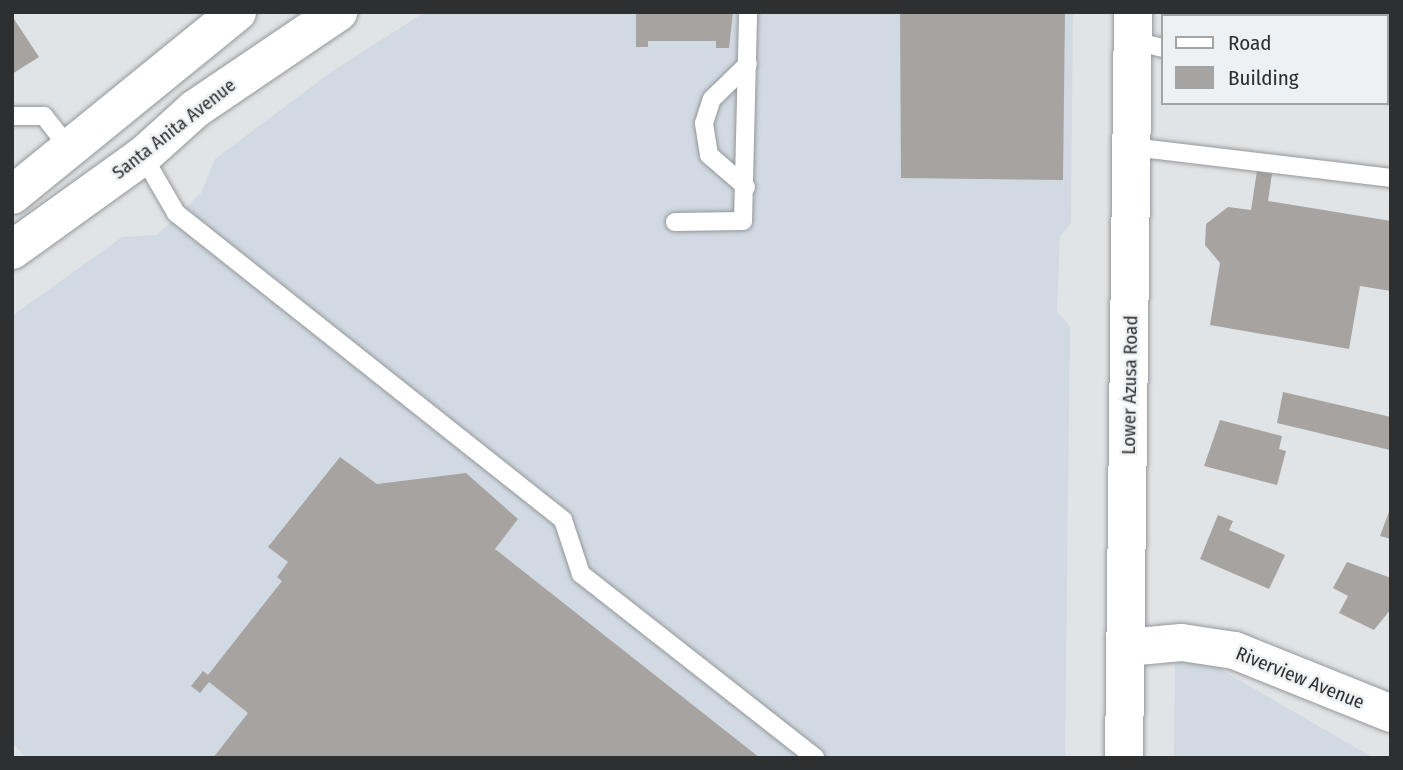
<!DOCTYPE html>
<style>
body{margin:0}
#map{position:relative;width:1403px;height:770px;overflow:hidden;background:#e1e4e6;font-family:"Fira Sans Condensed",sans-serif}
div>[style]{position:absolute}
.built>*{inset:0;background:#d1dae2}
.building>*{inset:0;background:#a6a3a1}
.roads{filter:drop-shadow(0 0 2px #95979a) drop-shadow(0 0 2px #95979a)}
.service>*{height:18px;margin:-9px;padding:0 9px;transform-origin:9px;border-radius:9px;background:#fff}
.minor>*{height:37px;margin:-18.5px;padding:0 18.5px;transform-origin:18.5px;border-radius:18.5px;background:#fff}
.secondary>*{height:38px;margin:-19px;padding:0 19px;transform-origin:19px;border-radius:19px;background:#fff}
.primary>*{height:38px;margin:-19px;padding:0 19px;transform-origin:19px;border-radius:19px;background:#fff}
span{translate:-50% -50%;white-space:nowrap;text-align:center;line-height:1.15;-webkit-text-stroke:5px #eef1f3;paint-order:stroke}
.street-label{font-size:19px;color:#2e2f30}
.frame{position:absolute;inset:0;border:14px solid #2e2f30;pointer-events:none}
.legend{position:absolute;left:1161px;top:14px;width:228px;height:91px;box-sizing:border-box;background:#eef1f3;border:2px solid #a1a3a5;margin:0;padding:9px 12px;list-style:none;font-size:21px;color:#2e2f30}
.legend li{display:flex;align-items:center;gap:14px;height:35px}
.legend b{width:35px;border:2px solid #a1a3a5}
</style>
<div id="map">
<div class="built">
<div style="clip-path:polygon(425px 12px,1073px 12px,1071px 223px,1060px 237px,1057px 312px,1070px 326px,1065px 758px,26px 758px,12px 742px,12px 316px,122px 237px,157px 235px,201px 193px,215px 159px,331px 72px)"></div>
<div style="clip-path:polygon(1175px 643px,1374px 758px,1174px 758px)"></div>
</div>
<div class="building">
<div style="clip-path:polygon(636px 12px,733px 12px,729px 48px,716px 48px,716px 41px,648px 41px,648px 47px,636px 47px)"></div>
<div style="clip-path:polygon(900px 12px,1065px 12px,1063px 180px,901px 178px)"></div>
<div style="clip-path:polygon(1296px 12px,1382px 12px,1295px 16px)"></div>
<div style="clip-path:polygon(12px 16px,39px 57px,12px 74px)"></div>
<div style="clip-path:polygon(1257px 171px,1272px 174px,1268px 201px,1391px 221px,1391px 291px,1360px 286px,1349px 349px,1210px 325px,1220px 263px,1205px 245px,1206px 224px,1228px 207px,1251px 210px)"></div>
<div style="clip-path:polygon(1283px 392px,1391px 417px,1390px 450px,1277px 423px)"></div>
<div style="clip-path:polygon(1220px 420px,1282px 436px,1279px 449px,1286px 451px,1277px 485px,1204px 466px)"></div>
<div style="clip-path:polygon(340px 457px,377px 484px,466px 473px,518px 519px,495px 549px,760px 758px,213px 758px,248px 713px,209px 682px,200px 693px,191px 686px,203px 671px,208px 675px,282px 581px,277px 577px,288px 562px,268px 547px)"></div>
<div style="clip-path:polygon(1390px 509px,1391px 510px,1391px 539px,1380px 536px)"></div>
<div style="clip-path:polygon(1218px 515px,1233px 521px,1229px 530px,1285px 555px,1269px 589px,1200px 559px)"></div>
<div style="clip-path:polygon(1347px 562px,1391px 578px,1391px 609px,1374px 630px,1339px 613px,1348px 596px,1333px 588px)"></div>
</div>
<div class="roads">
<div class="service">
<div style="left:1231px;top:16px;width:4px;rotate:-76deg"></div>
<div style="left:1133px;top:41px;width:31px;rotate:13deg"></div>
<div style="left:1387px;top:92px;width:4px;rotate:14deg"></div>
<div style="left:12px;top:116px;width:32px"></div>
<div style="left:44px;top:116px;width:41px;rotate:52deg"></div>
<div style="left:1132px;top:147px;width:261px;rotate:6.8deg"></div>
<div style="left:143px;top:156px;width:66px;rotate:59.9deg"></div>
<div style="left:176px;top:213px;width:494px;rotate:38.4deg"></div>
<div style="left:563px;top:520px;width:57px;rotate:71.6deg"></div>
<div style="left:581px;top:574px;width:298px;rotate:38.1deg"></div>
<div style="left:746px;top:187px;width:49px;rotate:-139.1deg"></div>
<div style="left:709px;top:155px;width:32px;rotate:-99deg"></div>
<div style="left:704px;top:123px;width:25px;rotate:-72deg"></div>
<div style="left:712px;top:99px;width:50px;rotate:-44.2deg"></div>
<div style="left:675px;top:222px;width:68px;rotate:-0.8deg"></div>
<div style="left:743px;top:221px;width:209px;rotate:-88.6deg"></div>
</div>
<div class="minor">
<div style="left:1126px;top:647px;width:55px;rotate:-5.2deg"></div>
<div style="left:1181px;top:642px;width:54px;rotate:8.6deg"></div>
<div style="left:1234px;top:650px;width:169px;rotate:21.9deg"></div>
</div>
<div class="secondary">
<div style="left:1124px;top:758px;width:746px;rotate:-89.31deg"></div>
</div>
<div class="primary">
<div style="left:12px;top:195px;width:290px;rotate:-39.1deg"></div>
<div style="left:12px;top:250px;width:161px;rotate:-35.7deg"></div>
<div style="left:143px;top:156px;width:70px;rotate:-42.1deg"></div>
<div style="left:195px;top:109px;width:173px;rotate:-34.1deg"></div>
</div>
</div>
<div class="street-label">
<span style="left:174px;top:129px;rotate:-38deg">Santa Anita Avenue</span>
<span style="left:1130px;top:385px;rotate:-89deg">Lower Azusa Road</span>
<span style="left:1300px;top:678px;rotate:22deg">Riverview Avenue</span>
</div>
<div class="frame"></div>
<ul class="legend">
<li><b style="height:9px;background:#fff"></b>Road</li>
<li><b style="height:19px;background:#a6a3a1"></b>Building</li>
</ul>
</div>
